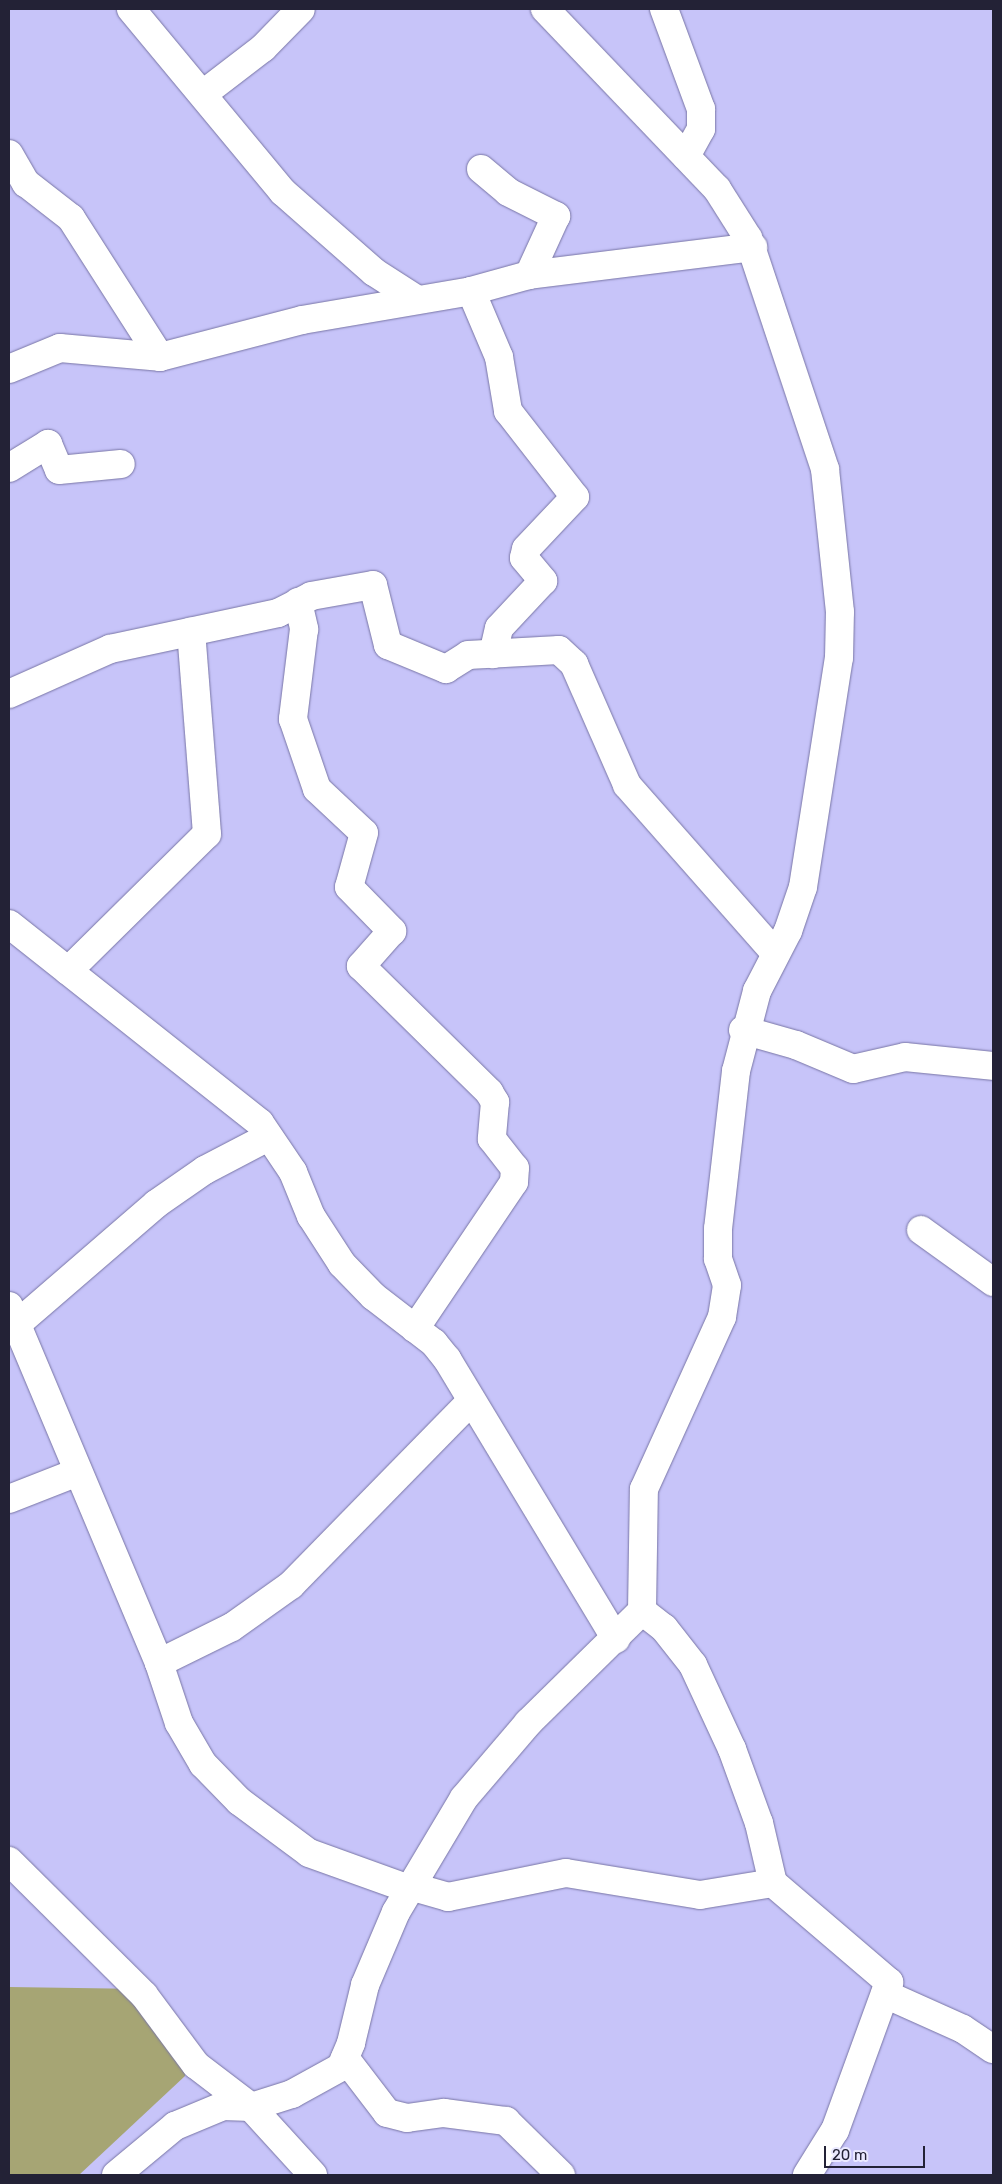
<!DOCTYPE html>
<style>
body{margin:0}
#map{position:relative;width:1002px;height:2184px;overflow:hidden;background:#c7c4f9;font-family:Rubik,sans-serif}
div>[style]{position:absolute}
.green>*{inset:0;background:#a6a574}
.roads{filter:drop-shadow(0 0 1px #7875a5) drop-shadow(0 0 1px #7875a5)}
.minor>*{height:28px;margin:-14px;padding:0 14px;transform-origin:14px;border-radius:14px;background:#fff}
span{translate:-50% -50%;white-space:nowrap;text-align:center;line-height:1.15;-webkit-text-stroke:4.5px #eae9ff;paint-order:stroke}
.frame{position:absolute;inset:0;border:10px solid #232236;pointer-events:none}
.scale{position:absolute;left:824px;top:2146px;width:101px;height:22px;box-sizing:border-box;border:2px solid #232236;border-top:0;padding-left:6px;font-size:15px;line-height:18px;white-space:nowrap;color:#232236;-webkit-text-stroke:4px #eae9ff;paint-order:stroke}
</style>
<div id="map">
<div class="green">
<div style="clip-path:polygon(9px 1987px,145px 1989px,185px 2037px,185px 2076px,79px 2175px,9px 2175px)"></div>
</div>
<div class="roads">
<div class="minor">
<div style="left:131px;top:9px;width:238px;rotate:50.3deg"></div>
<div style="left:283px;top:192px;width:121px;rotate:41.3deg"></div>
<div style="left:374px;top:272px;width:50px;rotate:32.7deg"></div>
<div style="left:664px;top:9px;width:107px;rotate:69.7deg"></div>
<div style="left:701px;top:109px;width:20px;rotate:90deg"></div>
<div style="left:701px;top:129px;width:31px;rotate:119deg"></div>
<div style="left:203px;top:94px;width:76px;rotate:-37.5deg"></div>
<div style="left:263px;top:48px;width:54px;rotate:-45.7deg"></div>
<div style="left:9px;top:154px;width:34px;rotate:60deg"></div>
<div style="left:26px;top:183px;width:57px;rotate:37.9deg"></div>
<div style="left:71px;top:218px;width:165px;rotate:57.4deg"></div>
<div style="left:481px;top:169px;width:35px;rotate:40deg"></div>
<div style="left:508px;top:192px;width:54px;rotate:26.6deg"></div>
<div style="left:556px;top:216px;width:65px;rotate:114.6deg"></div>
<div style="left:471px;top:291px;width:72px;rotate:67deg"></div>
<div style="left:499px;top:357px;width:55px;rotate:80.5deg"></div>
<div style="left:508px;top:411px;width:109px;rotate:52.1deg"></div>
<div style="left:575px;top:497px;width:71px;rotate:133.3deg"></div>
<div style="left:526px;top:549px;width:9px;rotate:103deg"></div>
<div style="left:524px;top:558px;width:30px;rotate:50deg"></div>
<div style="left:543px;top:581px;width:64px;rotate:133.1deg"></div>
<div style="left:499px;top:628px;width:27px;rotate:103deg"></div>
<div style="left:9px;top:369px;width:55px;rotate:-22.4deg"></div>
<div style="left:60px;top:348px;width:100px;rotate:5.1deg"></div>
<div style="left:160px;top:357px;width:147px;rotate:-14.6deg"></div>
<div style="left:302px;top:320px;width:171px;rotate:-9.7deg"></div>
<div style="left:471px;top:291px;width:60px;rotate:-15.4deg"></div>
<div style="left:529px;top:275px;width:226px;rotate:-7.1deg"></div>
<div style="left:9px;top:468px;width:46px;rotate:-31.6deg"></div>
<div style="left:48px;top:444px;width:28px;rotate:67deg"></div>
<div style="left:59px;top:470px;width:62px;rotate:-5.5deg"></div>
<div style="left:298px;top:602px;width:28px;rotate:77deg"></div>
<div style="left:304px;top:629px;width:91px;rotate:97deg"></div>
<div style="left:293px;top:719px;width:74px;rotate:71.1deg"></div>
<div style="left:317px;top:789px;width:64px;rotate:43.1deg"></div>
<div style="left:364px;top:833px;width:56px;rotate:105.5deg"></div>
<div style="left:349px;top:887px;width:62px;rotate:45.7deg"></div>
<div style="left:392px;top:931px;width:47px;rotate:131.5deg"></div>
<div style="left:361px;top:966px;width:180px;rotate:44.5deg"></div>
<div style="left:489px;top:1092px;width:12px;rotate:59deg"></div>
<div style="left:495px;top:1102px;width:37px;rotate:95deg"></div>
<div style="left:492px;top:1139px;width:37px;rotate:52deg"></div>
<div style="left:515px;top:1168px;width:14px;rotate:94deg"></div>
<div style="left:514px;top:1182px;width:177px;rotate:124deg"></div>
<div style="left:9px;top:694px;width:111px;rotate:-24deg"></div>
<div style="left:110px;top:649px;width:172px;rotate:-12.1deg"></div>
<div style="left:278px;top:613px;width:37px;rotate:-27deg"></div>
<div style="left:311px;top:596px;width:63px;rotate:-10.1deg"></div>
<div style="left:373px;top:585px;width:62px;rotate:76deg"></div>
<div style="left:388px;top:645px;width:63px;rotate:22.5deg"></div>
<div style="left:446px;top:669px;width:26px;rotate:-32deg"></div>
<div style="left:468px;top:655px;width:91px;rotate:-3.1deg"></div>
<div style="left:559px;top:650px;width:21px;rotate:43deg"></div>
<div style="left:574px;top:664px;width:132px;rotate:66.3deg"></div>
<div style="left:627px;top:785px;width:222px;rotate:48.6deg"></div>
<div style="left:9px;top:924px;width:320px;rotate:38.4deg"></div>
<div style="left:260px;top:1123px;width:59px;rotate:56deg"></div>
<div style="left:293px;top:1172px;width:48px;rotate:67.8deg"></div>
<div style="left:311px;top:1216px;width:57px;rotate:57.1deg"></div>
<div style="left:342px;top:1264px;width:45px;rotate:45.9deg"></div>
<div style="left:373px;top:1296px;width:77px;rotate:37.6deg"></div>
<div style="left:434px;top:1343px;width:21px;rotate:51deg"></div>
<div style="left:447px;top:1359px;width:327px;rotate:58.9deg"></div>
<div style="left:68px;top:971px;width:195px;rotate:-44.6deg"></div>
<div style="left:207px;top:834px;width:203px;rotate:-94.5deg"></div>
<div style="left:743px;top:1030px;width:55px;rotate:15.8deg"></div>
<div style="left:796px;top:1045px;width:62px;rotate:22.8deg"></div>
<div style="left:853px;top:1069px;width:53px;rotate:-13deg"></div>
<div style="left:905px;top:1057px;width:88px;rotate:5.8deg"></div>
<div style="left:921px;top:1230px;width:89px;rotate:35.8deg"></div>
<div style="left:9px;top:1306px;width:387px;rotate:67.2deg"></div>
<div style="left:159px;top:1663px;width:63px;rotate:71.6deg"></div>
<div style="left:179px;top:1723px;width:48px;rotate:59.7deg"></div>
<div style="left:203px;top:1764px;width:52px;rotate:45.8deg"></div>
<div style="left:239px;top:1801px;width:87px;rotate:36.6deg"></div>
<div style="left:309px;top:1853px;width:106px;rotate:19.8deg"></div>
<div style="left:16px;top:1325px;width:185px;rotate:-40.8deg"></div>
<div style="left:156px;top:1204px;width:60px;rotate:-34.8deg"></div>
<div style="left:205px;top:1170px;width:71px;rotate:-27.6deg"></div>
<div style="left:9px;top:1499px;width:74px;rotate:-21.4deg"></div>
<div style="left:642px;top:1611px;width:28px;rotate:38deg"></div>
<div style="left:664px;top:1628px;width:47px;rotate:51.9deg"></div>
<div style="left:693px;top:1665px;width:93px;rotate:65.1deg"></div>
<div style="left:732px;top:1749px;width:79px;rotate:70deg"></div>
<div style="left:759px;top:1823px;width:62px;rotate:76.9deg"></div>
<div style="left:773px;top:1883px;width:153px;rotate:40.5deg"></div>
<div style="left:889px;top:1982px;width:158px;rotate:110deg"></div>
<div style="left:835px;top:2130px;width:53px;rotate:121.9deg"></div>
<div style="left:159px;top:1663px;width:81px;rotate:-26.3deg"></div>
<div style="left:232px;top:1627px;width:72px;rotate:-35.4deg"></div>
<div style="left:291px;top:1585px;width:255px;rotate:-45.6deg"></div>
<div style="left:9px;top:1861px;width:190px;rotate:44.8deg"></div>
<div style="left:144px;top:1995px;width:87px;rotate:53.4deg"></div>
<div style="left:196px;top:2065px;width:69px;rotate:37.4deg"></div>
<div style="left:251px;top:2107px;width:43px;rotate:-17.6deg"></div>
<div style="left:292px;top:2094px;width:56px;rotate:-28.9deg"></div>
<div style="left:341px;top:2067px;width:26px;rotate:-67deg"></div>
<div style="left:351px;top:2043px;width:60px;rotate:-76.4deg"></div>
<div style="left:365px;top:1985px;width:79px;rotate:-67deg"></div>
<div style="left:396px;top:1912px;width:133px;rotate:-59.2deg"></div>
<div style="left:464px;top:1798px;width:99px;rotate:-49.5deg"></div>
<div style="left:528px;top:1723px;width:160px;rotate:-44.5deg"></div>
<div style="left:642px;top:1611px;width:122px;rotate:-89.1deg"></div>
<div style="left:644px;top:1489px;width:189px;rotate:-65.6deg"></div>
<div style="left:722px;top:1317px;width:32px;rotate:-81deg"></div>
<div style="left:727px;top:1285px;width:28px;rotate:-109deg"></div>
<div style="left:718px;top:1259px;width:30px;rotate:-90deg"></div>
<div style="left:718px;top:1229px;width:159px;rotate:-83.5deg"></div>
<div style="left:736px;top:1071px;width:83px;rotate:-75.3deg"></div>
<div style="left:757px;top:991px;width:68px;rotate:-62.7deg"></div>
<div style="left:788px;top:931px;width:46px;rotate:-71.2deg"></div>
<div style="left:803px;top:887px;width:232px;rotate:-81.1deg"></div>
<div style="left:839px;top:658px;width:46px;rotate:-88.8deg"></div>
<div style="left:840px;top:612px;width:144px;rotate:-96deg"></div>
<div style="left:825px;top:469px;width:243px;rotate:-108.4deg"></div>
<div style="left:748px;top:238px;width:58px;rotate:-122.3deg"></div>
<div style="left:717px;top:189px;width:249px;rotate:-133.7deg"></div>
<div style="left:410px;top:1886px;width:40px;rotate:16deg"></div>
<div style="left:448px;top:1897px;width:120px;rotate:-11.5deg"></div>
<div style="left:566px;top:1873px;width:136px;rotate:9.3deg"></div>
<div style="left:700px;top:1895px;width:74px;rotate:-9.3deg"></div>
<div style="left:885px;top:1994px;width:85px;rotate:24.2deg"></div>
<div style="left:963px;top:2029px;width:36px;rotate:34deg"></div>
<div style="left:345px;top:2058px;width:69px;rotate:52.6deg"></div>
<div style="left:387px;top:2113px;width:21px;rotate:14deg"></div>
<div style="left:407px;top:2118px;width:37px;rotate:-8deg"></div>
<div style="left:444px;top:2113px;width:63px;rotate:7.4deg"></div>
<div style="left:506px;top:2121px;width:77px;rotate:44.5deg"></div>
<div style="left:116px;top:2175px;width:77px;rotate:-39.7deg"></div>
<div style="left:175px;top:2126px;width:52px;rotate:-22.6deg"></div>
<div style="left:223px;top:2106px;width:28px;rotate:2deg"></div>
<div style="left:251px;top:2107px;width:92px;rotate:47.6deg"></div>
</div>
</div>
<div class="frame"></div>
<div class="scale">20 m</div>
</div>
